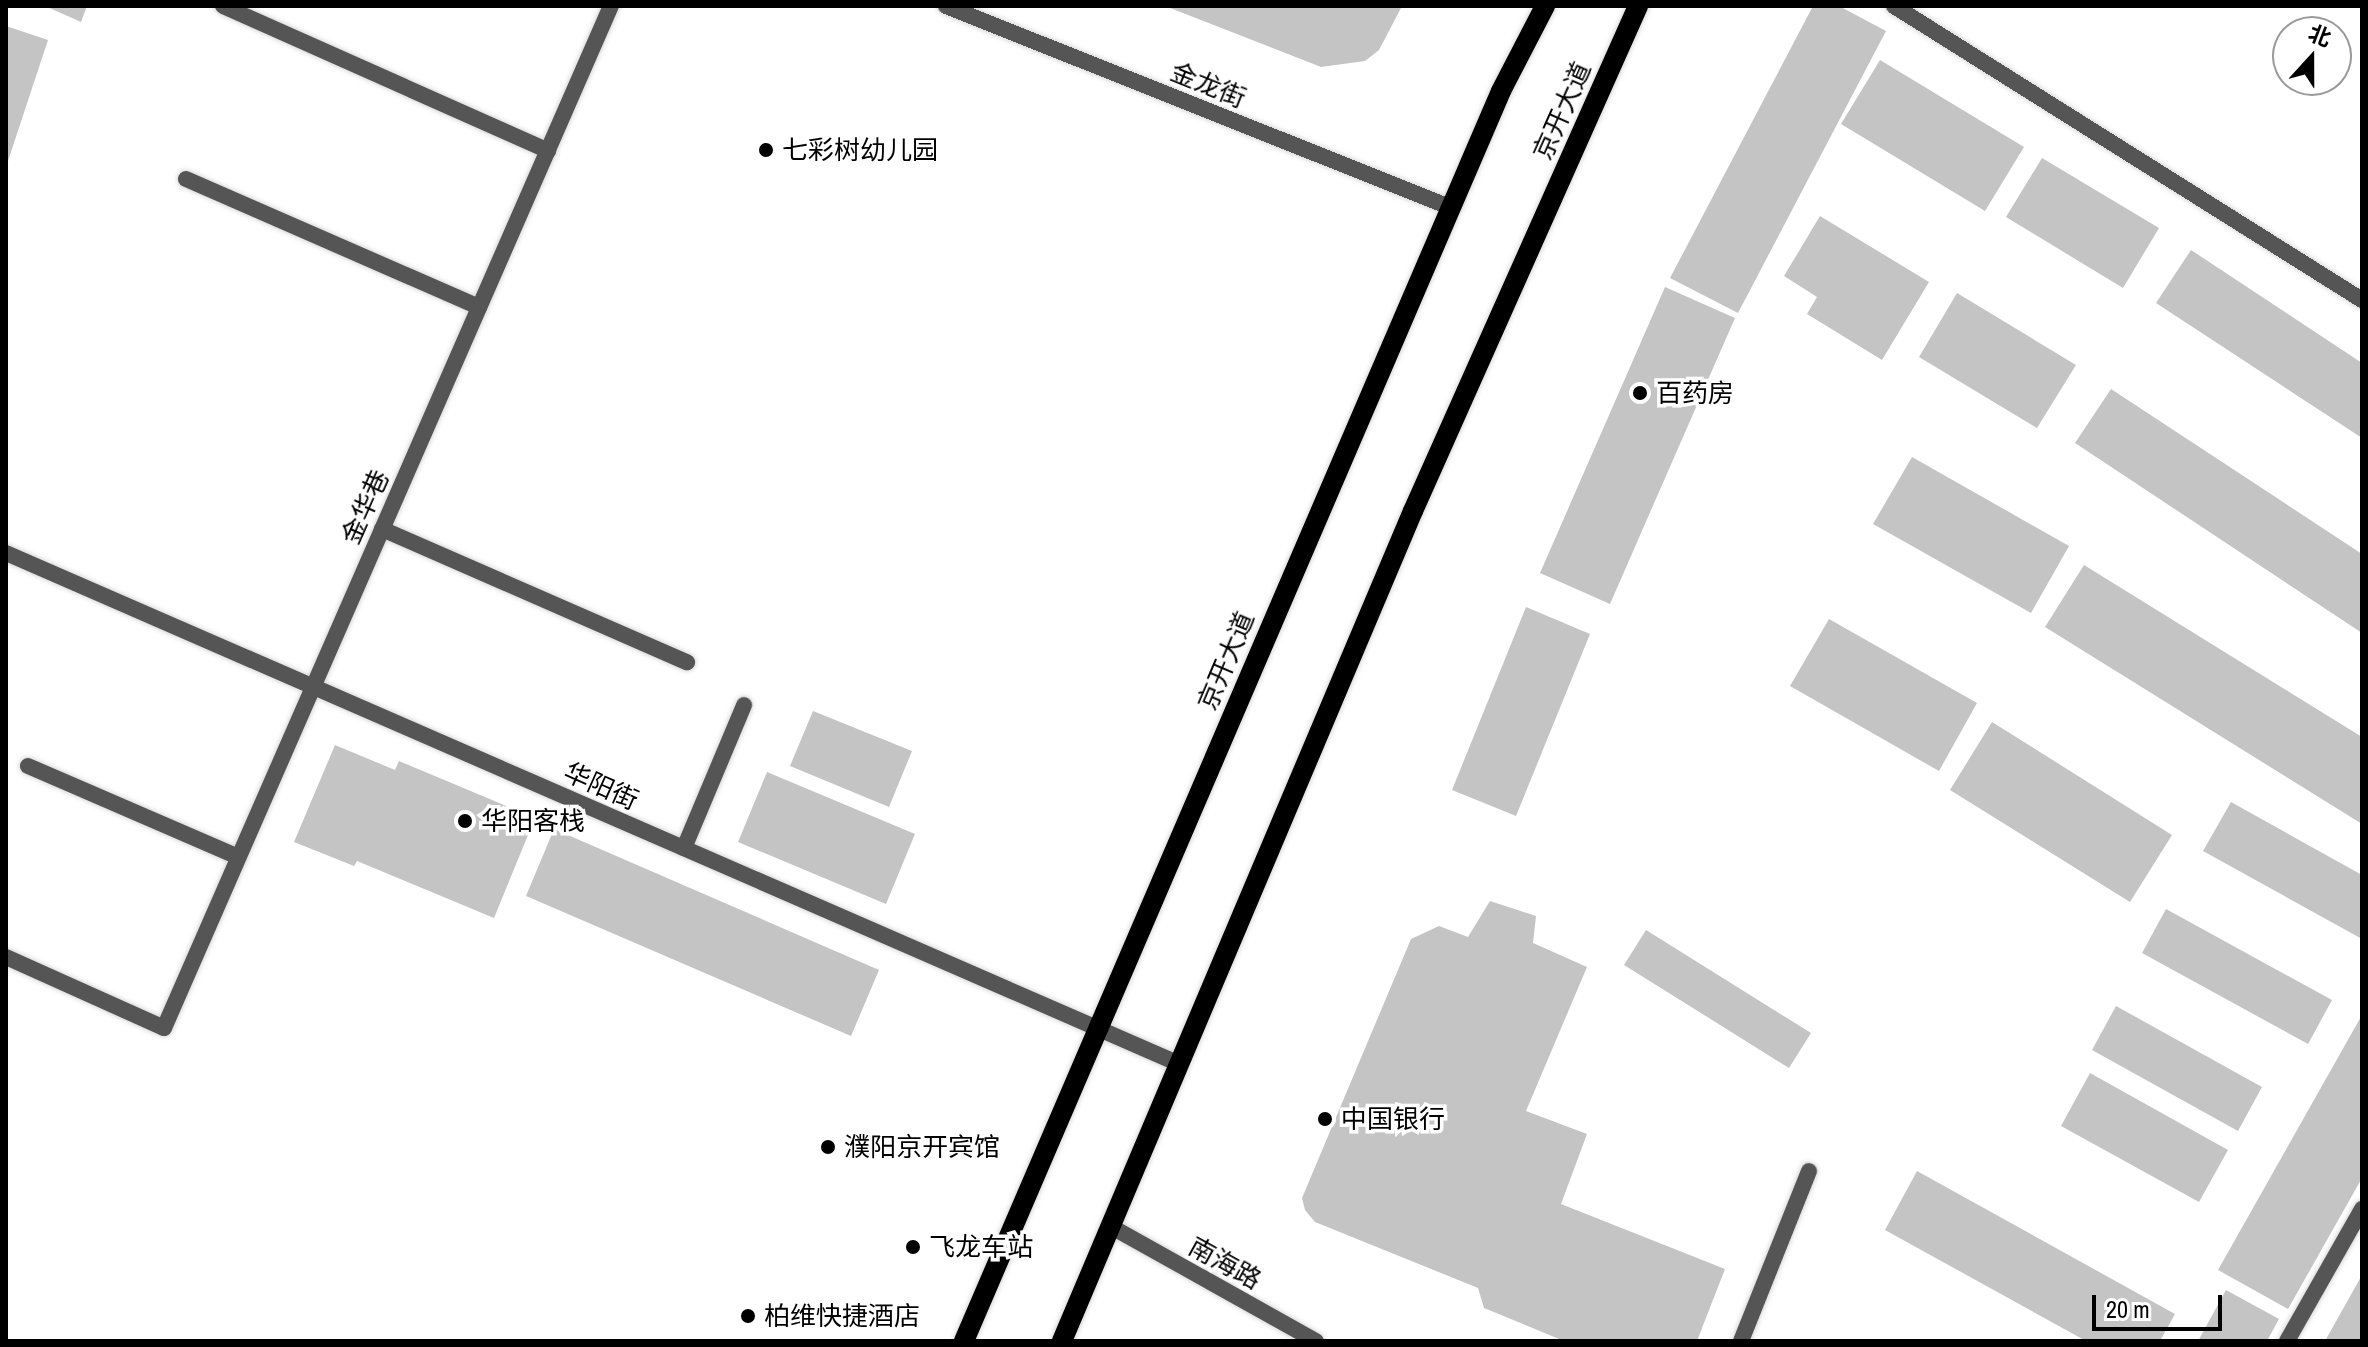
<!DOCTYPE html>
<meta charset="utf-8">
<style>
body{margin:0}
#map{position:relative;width:2368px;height:1347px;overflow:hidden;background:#fff;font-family:"Archivo Narrow","Noto Sans SC",sans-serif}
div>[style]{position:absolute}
.building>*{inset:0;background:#c4c4c4}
.roads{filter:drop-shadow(0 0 2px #dbdbdb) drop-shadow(0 0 2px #dbdbdb)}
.service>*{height:16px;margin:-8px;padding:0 8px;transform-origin:8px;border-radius:8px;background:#555}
.minor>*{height:16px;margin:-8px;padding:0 8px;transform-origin:8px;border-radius:8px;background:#555}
.tertiary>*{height:16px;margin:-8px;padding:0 8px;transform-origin:8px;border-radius:8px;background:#555}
.primary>*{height:20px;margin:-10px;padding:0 10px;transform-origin:10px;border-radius:10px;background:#000}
.dots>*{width:22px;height:22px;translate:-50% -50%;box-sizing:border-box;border:4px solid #fff;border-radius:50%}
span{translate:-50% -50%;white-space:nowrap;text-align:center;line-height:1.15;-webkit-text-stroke:7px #fff;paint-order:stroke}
.street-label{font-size:26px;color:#000}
.poi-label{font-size:26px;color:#000}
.left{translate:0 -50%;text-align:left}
.frame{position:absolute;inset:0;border:8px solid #000;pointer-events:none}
.north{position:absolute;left:2272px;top:16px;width:80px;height:80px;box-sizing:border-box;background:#fff;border:2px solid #999;border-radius:50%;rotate:21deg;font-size:22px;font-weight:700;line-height:32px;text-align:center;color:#000}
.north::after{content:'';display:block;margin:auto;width:28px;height:36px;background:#000;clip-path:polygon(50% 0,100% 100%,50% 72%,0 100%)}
.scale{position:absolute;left:2092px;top:1295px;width:130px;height:36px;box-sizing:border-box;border:4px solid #000;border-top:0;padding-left:10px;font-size:24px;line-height:28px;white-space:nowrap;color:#000;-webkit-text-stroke:6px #fff;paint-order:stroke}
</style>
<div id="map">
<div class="building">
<div style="clip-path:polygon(45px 6px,87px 6px,81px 22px)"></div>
<div style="clip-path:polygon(1165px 6px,1402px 6px,1379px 50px,1365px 61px,1321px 67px)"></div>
<div style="clip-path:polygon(1813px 6px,1839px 6px,1886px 31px,1738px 313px,1670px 278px)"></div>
<div style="clip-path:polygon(6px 26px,48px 40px,7px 164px,6px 164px)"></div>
<div style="clip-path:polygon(1880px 60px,2024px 147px,1985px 211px,1841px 124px)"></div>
<div style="clip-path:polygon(2042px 158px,2159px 228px,2123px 288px,2006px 217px)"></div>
<div style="clip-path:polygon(1820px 216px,1929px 282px,1882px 360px,1807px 314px,1817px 297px,1784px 276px)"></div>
<div style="clip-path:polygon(2191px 250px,2362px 363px,2362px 438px,2156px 303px)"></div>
<div style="clip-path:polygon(1665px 287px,1735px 318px,1610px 604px,1540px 573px)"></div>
<div style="clip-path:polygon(1957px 293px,2076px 365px,2037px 428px,1919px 357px)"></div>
<div style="clip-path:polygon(2111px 389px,2362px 554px,2362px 633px,2075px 443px)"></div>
<div style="clip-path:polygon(1912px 457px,2069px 546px,2031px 613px,1873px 524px)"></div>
<div style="clip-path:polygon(2084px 565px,2362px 737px,2362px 824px,2045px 627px)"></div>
<div style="clip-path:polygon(1526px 607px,1590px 634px,1516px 816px,1452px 790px)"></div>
<div style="clip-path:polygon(1829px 619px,1977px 703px,1939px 771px,1790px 686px)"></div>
<div style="clip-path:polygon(813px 711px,912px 751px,889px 807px,790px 766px)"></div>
<div style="clip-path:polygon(1992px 722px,2172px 835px,2130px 902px,1950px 790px)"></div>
<div style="clip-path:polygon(335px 745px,395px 770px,399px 761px,535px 818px,494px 918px,357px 861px,354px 866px,294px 842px)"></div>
<div style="clip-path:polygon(767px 772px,915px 834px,886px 904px,738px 842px)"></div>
<div style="clip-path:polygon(2231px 802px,2362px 875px,2362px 939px,2203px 851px)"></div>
<div style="clip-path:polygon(554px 829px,879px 970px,851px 1036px,526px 896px)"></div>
<div style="clip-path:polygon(1490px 901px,1536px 916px,1533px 943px,1587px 967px,1526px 1111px,1587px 1134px,1561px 1204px,1725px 1269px,1697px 1341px,1564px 1341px,1484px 1308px,1478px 1288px,1315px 1222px,1305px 1210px,1302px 1198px,1411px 939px,1439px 926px,1468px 937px)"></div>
<div style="clip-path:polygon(2166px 909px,2332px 1000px,2308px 1044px,2142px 953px)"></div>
<div style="clip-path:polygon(1646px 930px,1811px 1033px,1789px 1068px,1624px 965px)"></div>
<div style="clip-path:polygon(2116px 1006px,2262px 1087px,2238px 1131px,2092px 1050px)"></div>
<div style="clip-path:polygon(2362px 1015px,2362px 1178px,2288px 1309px,2218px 1270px)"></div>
<div style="clip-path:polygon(2090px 1073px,2228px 1150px,2199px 1202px,2061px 1126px)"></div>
<div style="clip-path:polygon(1917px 1171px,2175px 1314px,2160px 1341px,2086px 1341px,1885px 1230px)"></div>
<div style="clip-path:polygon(2362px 1275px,2362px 1341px,2325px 1341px)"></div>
<div style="clip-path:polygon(2226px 1290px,2279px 1319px,2267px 1341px,2198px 1341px)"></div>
</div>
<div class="roads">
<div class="service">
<div style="left:1894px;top:6px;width:553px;rotate:32.14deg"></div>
<div style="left:684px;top:848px;width:155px;rotate:-67.2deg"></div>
<div style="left:164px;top:1028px;width:1115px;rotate:-66.38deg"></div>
<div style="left:1741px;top:1341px;width:183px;rotate:-68.2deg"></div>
<div style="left:2287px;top:1341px;width:152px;rotate:-60.4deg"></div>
</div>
<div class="minor">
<div style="left:223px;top:6px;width:356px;rotate:24deg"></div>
<div style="left:946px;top:6px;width:545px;rotate:21.76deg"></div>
<div style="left:186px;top:179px;width:320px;rotate:23.6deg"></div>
<div style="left:382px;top:529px;width:333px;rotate:23.6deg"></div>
<div style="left:6px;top:553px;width:1277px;rotate:23.53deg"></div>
<div style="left:28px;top:766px;width:229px;rotate:23.4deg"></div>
<div style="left:6px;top:957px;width:173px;rotate:24.2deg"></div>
</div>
<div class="tertiary">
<div style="left:1110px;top:1226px;width:236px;rotate:29.2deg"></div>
</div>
<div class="primary">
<div style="left:964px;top:1341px;width:1360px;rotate:-66.75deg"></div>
<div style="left:1501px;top:91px;width:96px;rotate:-62.6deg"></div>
<div style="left:1062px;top:1341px;width:901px;rotate:-67.08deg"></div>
<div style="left:1413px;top:511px;width:553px;rotate:-65.98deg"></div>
</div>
</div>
<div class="dots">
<div style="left:766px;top:150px;background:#000"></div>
<div style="left:1640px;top:393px;background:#000"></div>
<div style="left:465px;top:821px;background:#000"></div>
<div style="left:1325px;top:1119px;background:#000"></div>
<div style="left:828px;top:1147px;background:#000"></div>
<div style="left:913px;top:1247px;background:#000"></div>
<div style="left:748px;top:1316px;background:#000"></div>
</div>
<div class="street-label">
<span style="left:1208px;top:85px;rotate:22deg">金龙街</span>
<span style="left:1562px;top:111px;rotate:-66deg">京开大道</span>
<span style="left:365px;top:507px;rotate:-66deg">金华巷</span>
<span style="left:1226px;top:661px;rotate:-67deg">京开大道</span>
<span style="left:601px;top:786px;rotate:24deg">华阳街</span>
<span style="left:1225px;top:1263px;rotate:29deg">南海路</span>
</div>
<div class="poi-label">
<span class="left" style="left:782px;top:150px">七彩树幼儿园</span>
<span class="left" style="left:1656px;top:393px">百药房</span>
<span class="left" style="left:481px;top:821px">华阳客栈</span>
<span class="left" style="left:1341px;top:1119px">中国银行</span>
<span class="left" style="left:844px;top:1147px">濮阳京开宾馆</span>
<span class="left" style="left:929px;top:1247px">飞龙车站</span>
<span class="left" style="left:764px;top:1316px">柏维快捷酒店</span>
</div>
<div class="frame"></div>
<div class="north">北</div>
<div class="scale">20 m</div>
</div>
